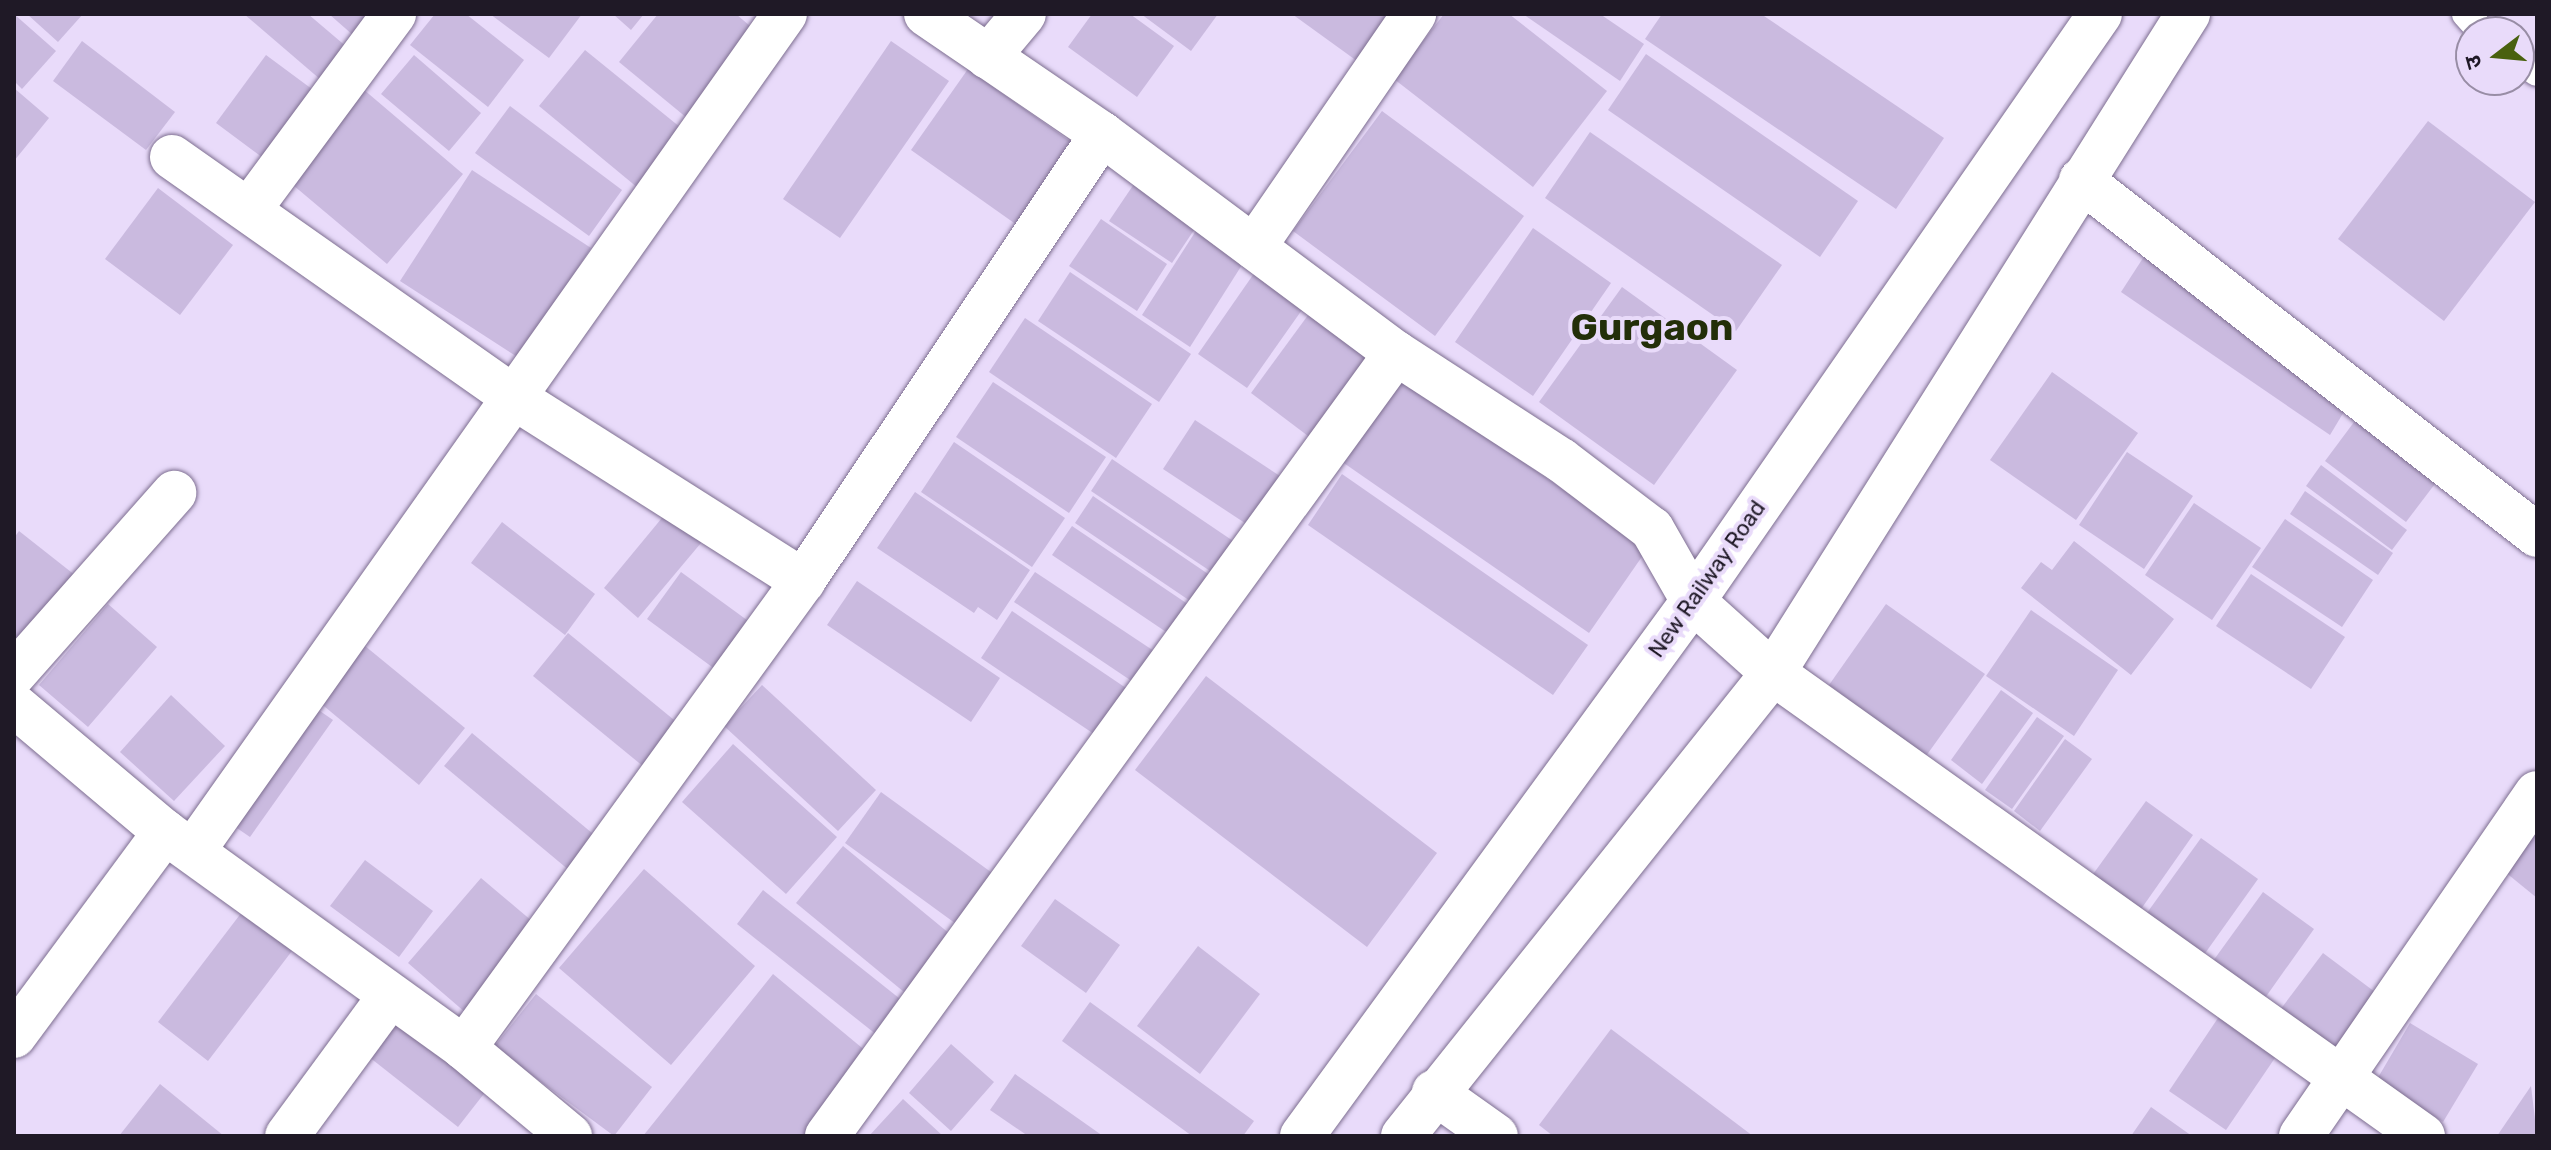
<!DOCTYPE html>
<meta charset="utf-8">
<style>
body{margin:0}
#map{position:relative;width:2551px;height:1150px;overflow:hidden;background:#e9dbfa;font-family:Rubik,"Noto Sans Devanagari",sans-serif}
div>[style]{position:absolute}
.building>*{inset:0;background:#cabadf}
.roads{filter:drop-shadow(0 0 2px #7d6e90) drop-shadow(0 0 2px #7d6e90)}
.lane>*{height:28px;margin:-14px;padding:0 14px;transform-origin:14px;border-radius:14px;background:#fff}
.street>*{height:44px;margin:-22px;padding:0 22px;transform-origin:22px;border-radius:22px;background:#fff}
.secondary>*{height:44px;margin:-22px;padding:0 22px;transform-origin:22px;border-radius:22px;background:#fff}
span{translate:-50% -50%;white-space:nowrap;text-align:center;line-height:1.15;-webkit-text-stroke:8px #e9dbfa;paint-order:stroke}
.street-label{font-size:22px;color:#1f1926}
.town-label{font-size:38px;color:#232f09;font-weight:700}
.frame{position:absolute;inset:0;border:16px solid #1f1926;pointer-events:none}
.north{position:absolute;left:2455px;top:16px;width:80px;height:80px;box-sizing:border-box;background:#e9dbfa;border:2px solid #988da5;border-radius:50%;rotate:254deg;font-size:22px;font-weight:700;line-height:32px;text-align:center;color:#1f1926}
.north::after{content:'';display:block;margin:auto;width:28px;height:36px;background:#49610f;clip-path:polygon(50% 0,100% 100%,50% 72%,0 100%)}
</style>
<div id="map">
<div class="building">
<div style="clip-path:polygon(14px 14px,56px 51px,22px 89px,14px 81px)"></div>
<div style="clip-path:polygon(27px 14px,83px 14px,58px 42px)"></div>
<div style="clip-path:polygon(244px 14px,308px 14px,348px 48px,321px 80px)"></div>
<div style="clip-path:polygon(329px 14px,373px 14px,354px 36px)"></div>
<div style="clip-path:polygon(435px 14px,466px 14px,524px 60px,488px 107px,410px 45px)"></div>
<div style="clip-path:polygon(490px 14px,582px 14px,549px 58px)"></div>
<div style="clip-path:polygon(613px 14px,644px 14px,631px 30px)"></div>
<div style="clip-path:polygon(658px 14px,736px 14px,757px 32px,687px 118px,619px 62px)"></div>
<div style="clip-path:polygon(1092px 14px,1130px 14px,1174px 46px,1137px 97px,1068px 47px)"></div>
<div style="clip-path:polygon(1141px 14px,1218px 14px,1191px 51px)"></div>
<div style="clip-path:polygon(1292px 14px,1390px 14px,1357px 61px)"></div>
<div style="clip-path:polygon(1444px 14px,1509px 14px,1607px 91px,1533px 187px,1394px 79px)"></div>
<div style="clip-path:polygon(1523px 14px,1600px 14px,1644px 44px,1620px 81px)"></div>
<div style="clip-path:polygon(1662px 14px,1761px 14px,1944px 138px,1896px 209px,1645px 39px)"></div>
<div style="clip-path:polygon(82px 41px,175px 112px,146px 150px,53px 81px)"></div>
<div style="clip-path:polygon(891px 41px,949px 81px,840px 238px,783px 199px)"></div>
<div style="clip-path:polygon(585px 50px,691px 136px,644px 193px,539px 106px)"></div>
<div style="clip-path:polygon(1646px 54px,1858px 201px,1820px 257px,1608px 110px)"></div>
<div style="clip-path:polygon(266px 55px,320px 95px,270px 163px,216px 123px)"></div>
<div style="clip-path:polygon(414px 55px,481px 113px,449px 151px,381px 94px)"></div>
<div style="clip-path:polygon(968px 69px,1088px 154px,1031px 235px,911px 150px)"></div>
<div style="clip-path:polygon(14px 88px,49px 118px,14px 161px)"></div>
<div style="clip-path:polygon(363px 89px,463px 174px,387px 264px,287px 180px)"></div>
<div style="clip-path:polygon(510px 106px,622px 190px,589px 236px,475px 153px)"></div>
<div style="clip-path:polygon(1382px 111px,1524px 216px,1435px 336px,1293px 231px)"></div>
<div style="clip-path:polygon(2428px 121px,2535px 202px,2444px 321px,2338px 239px)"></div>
<div style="clip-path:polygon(1590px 132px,1782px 265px,1736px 331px,1545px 198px)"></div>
<div style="clip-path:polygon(472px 170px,591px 248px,519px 358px,400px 281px)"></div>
<div style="clip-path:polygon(1138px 178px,1200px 221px,1172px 263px,1109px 221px)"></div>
<div style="clip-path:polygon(158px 188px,233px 245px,180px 315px,105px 259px)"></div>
<div style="clip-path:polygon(1101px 219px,1167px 264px,1137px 311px,1069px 266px)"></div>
<div style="clip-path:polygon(1199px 226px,1247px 257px,1190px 347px,1142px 315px)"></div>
<div style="clip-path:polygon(1533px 228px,1611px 283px,1533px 396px,1455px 342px)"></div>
<div style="clip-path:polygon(2145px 255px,2351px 400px,2330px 435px,2121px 292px)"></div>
<div style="clip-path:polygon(1070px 272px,1191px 354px,1159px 402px,1038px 321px)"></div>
<div style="clip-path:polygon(1255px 272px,1304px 307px,1247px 388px,1198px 354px)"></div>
<div style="clip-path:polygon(1622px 287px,1737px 370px,1654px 485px,1539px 402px)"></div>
<div style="clip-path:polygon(1314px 307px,1375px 353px,1312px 439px,1251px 393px)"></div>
<div style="clip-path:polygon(1025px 318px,1152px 404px,1116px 458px,989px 372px)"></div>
<div style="clip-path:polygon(2052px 372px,2138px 433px,2076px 520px,1990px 460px)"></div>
<div style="clip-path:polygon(1396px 374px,1648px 548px,1589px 633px,1338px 459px)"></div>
<div style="clip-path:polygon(993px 382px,1106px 457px,1069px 513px,956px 437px)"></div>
<div style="clip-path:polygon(2363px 410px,2444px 472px,2406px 522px,2325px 461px)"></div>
<div style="clip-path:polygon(1195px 420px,1286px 480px,1254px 529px,1163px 469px)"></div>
<div style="clip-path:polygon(954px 442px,1065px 518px,1032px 567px,921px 492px)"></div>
<div style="clip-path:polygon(2127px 452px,2193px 496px,2144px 569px,2079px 525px)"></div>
<div style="clip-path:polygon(1112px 459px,1242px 547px,1222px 579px,1091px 491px)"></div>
<div style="clip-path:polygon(2321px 465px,2407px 530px,2392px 550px,2306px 486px)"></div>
<div style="clip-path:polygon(1342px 474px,1588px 645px,1553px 695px,1308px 525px)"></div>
<div style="clip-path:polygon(2305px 491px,2393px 553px,2378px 575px,2290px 514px)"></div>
<div style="clip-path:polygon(915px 492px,1030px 570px,997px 620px,978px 607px,974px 613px,877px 548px)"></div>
<div style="clip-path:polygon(1093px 496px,1220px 582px,1202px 609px,1075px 523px)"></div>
<div style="clip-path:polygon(2194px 503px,2261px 548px,2212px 620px,2145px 575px)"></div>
<div style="clip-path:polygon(671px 507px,706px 537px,638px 618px,604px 588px)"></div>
<div style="clip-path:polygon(2285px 519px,2373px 580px,2342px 627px,2252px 567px)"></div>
<div style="clip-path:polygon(502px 522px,595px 594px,565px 635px,471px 563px)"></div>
<div style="clip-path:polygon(1072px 526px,1201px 613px,1181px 642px,1052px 555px)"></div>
<div style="clip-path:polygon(19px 531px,85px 583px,14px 669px,14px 538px)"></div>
<div style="clip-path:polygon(2074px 541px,2174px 619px,2131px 675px,2021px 588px,2041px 562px,2052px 570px)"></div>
<div style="clip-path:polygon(681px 572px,762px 631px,727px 678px,647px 619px)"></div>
<div style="clip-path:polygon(1035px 572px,1160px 655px,1139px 686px,1014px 602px)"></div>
<div style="clip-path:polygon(2251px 574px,2345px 637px,2311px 689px,2216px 626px)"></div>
<div style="clip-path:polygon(857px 581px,1000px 678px,971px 722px,827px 625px)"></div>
<div style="clip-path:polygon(108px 604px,157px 647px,88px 727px,39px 685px)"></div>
<div style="clip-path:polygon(1886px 604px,1985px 674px,1926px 756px,1829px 685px)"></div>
<div style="clip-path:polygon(2031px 610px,2118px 670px,2074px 736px,1986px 676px)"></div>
<div style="clip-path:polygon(1012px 611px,1126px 688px,1094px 734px,981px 658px)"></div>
<div style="clip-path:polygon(568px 633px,679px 724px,644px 767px,533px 676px)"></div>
<div style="clip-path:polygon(359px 641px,465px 728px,419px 785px,313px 697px)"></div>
<div style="clip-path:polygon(1206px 676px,1437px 853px,1367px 947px,1135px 770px)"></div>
<div style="clip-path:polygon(762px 685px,876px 790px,838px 831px,724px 726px)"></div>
<div style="clip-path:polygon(2001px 690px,2033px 713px,1982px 784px,1951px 760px)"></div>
<div style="clip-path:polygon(171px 695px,225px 746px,174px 801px,120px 752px)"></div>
<div style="clip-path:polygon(304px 700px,333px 720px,250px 837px,222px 818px)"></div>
<div style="clip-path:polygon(2037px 717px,2064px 736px,2012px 809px,1985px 790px)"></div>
<div style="clip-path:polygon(472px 733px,604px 843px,576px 876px,444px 766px)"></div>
<div style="clip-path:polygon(2065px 739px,2092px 759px,2040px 831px,2014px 811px)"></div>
<div style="clip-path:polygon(733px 744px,837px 837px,786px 894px,682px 802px)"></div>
<div style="clip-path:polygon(881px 792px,995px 875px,959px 926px,845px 843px)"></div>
<div style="clip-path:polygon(2146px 801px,2193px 835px,2139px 912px,2091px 877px)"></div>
<div style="clip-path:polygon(2526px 823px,2537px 833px,2537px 898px,2494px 863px)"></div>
<div style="clip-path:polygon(2201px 838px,2258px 879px,2201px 959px,2144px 917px)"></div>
<div style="clip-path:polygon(843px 846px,950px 934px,904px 992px,796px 903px)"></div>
<div style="clip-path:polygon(365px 860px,433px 911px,399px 957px,330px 906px)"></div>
<div style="clip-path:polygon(644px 869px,755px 966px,671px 1065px,559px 968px)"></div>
<div style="clip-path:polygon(481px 878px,545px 932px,473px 1019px,408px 963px)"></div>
<div style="clip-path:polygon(763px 890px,909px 1006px,882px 1039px,737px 924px)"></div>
<div style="clip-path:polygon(2263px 892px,2314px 929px,2265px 998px,2213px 961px)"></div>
<div style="clip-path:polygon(1055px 899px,1120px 945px,1086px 993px,1021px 946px)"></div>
<div style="clip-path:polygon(245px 908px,295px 947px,208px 1061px,158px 1022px)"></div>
<div style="clip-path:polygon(1198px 946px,1260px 994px,1200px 1074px,1137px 1026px)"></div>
<div style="clip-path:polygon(2323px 953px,2387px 1001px,2345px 1058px,2280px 1010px)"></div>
<div style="clip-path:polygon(773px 974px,873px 1057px,809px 1136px,643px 1136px)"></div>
<div style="clip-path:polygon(536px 994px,652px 1087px,614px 1136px,494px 1047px)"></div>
<div style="clip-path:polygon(1090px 1002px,1254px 1121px,1243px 1136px,1192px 1136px,1062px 1041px)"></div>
<div style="clip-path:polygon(396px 1012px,490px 1086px,458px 1127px,364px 1053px)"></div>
<div style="clip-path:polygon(2222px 1012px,2279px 1052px,2226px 1130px,2169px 1091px)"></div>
<div style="clip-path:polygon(2410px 1023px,2478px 1064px,2443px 1122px,2376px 1081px)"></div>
<div style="clip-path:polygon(1611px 1029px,1753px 1136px,1553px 1136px,1539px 1125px)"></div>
<div style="clip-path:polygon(951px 1044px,994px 1082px,951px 1131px,909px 1093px)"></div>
<div style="clip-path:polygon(1015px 1074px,1103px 1136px,1028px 1136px,990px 1110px)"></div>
<div style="clip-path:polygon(160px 1084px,224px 1136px,119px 1136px)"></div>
<div style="clip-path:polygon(2531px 1086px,2537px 1136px,2497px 1136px)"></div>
<div style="clip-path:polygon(903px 1099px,943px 1136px,869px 1136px)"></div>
<div style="clip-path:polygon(2151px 1107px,2192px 1136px,2131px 1136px)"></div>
</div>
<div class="roads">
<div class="lane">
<div style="left:2466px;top:14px;width:24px;rotate:48deg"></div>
<div style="left:2519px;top:59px;width:22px;rotate:36deg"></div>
</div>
<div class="street">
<div style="left:926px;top:14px;width:213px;rotate:34.3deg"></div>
<div style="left:1102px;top:134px;width:367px;rotate:36.7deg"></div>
<div style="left:1396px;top:353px;width:197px;rotate:33deg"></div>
<div style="left:1561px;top:460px;width:114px;rotate:37.2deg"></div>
<div style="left:1652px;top:529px;width:83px;rotate:60.3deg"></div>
<div style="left:1693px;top:601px;width:108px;rotate:42deg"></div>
<div style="left:1773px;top:673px;width:798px;rotate:35.46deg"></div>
<div style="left:988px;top:57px;width:56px;rotate:-50.1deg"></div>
<div style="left:172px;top:157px;width:423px;rotate:35.1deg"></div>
<div style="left:518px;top:400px;width:338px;rotate:32.4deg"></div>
<div style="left:2081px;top:180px;width:578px;rotate:37.9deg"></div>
<div style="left:249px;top:210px;width:244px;rotate:-53.5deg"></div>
<div style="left:1254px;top:247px;width:283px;rotate:-55.5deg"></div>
<div style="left:14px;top:674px;width:242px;rotate:-48.5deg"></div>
<div style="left:14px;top:705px;width:197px;rotate:40.1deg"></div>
<div style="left:165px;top:832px;width:369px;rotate:35.8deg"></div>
<div style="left:464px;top:1048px;width:138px;rotate:39.7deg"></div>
<div style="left:193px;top:851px;width:1025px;rotate:-54.73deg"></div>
<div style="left:14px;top:1036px;width:254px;rotate:-53.5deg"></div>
<div style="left:464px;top:1048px;width:577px;rotate:-54.02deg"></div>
<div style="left:803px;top:581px;width:538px;rotate:-56.22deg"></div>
<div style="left:1434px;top:1092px;width:76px;rotate:35.4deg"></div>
<div style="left:287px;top:1136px;width:172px;rotate:-53.7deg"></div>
<div style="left:827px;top:1136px;width:968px;rotate:-53.99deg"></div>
<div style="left:2301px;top:1136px;width:416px;rotate:-55.5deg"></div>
</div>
<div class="secondary">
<div style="left:1302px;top:1136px;width:663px;rotate:-53.84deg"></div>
<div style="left:1693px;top:601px;width:714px;rotate:-55.26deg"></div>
<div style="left:1403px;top:1136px;width:593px;rotate:-51.37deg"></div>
<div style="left:1773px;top:673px;width:779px;rotate:-57.8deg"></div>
</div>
</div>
<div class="street-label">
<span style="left:1707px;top:579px;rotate:-55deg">New Railway Road</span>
</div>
<div class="town-label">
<span style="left:1652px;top:328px">Gurgaon</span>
</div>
<div class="frame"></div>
<div class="north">उ</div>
</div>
